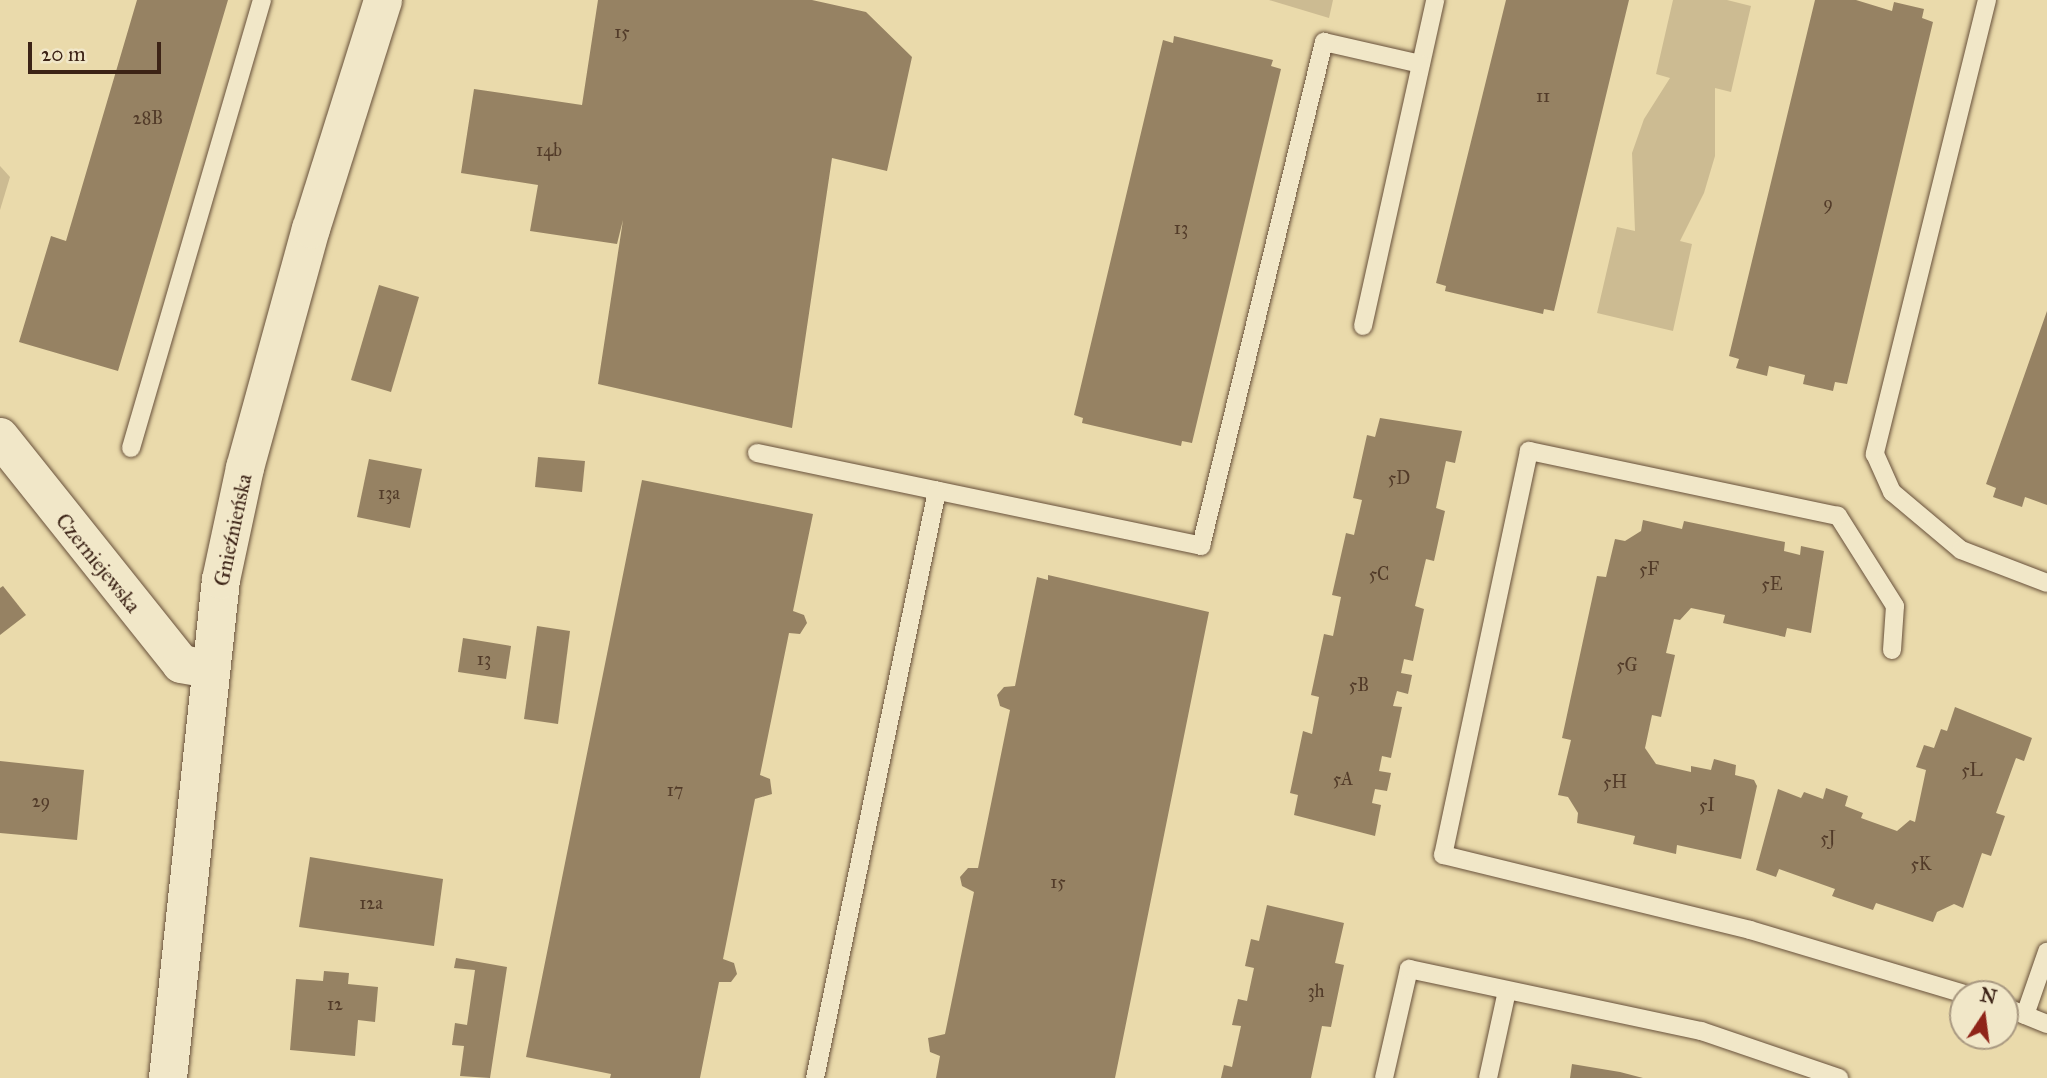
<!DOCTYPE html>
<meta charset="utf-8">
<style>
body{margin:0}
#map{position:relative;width:2047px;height:1078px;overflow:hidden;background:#eadaab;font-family:"IM FELL Great Primer",serif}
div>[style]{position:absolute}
.green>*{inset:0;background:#ccbb92}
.building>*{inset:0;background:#968263}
.roads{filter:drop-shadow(0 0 2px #68513b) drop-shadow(0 0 2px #68513b)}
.lane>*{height:18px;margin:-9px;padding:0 9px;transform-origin:9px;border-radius:9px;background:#f1e7c8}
.secondary>*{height:38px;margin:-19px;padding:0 19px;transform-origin:19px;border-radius:19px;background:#f1e7c8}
span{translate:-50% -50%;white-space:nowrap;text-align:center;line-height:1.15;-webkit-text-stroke:5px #f1e7c8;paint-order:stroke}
.number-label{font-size:18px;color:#523b29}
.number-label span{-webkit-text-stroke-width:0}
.street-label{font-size:21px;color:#3c2316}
.north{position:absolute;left:1949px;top:980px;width:70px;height:70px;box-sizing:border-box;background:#f1e7c8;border:2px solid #a99981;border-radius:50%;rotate:13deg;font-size:19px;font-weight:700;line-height:28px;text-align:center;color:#3c2316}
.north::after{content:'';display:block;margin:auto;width:24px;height:32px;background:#8f2418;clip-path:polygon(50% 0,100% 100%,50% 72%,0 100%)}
.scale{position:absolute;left:28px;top:42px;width:133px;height:32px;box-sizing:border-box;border:4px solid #3c2316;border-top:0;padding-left:9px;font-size:21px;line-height:24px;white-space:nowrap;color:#3c2316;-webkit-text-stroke:5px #f1e7c8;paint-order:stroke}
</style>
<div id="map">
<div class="green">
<div style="clip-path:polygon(1269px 0,1333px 0,1329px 18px)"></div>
<div style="clip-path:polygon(1673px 0,1727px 0,1751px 6px,1731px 92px,1715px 88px,1715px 156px,1704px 193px,1680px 241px,1692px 244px,1673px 331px,1597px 313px,1617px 227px,1635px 231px,1632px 153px,1644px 119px,1670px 78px,1656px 74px)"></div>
<div style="clip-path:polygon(0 166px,10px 177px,0 210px)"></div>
</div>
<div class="building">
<div style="clip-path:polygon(137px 0,228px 0,118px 371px,19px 342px,51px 236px,66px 241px)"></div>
<div style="clip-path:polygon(598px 0,812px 0,866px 12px,912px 57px,887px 171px,832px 158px,792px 428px,598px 384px,623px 220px,617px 244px,530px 231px,538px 185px,461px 173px,474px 89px,582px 105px)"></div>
<div style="clip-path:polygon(1506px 0,1629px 0,1554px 311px,1544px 309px,1543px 314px,1445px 291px,1446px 286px,1436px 283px)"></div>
<div style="clip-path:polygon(1815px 0,1856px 0,1892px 11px,1894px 2px,1924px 9px,1922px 18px,1933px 22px,1847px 384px,1835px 382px,1833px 391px,1803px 384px,1805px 375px,1769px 366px,1767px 376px,1736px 368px,1739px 359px,1729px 356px)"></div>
<div style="clip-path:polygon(1174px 36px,1273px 60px,1271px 66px,1281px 69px,1192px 443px,1182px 441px,1181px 446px,1082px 423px,1083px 418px,1074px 415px,1163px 40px,1173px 43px)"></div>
<div style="clip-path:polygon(379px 285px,419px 297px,391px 392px,351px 380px)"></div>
<div style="clip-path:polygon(2047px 311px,2047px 505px,2025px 497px,2022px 507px,1993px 497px,1996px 488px,1986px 484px)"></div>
<div style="clip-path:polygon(1380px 418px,1462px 431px,1455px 463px,1446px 461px,1436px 508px,1445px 511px,1434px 561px,1426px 559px,1415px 606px,1424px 609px,1413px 661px,1404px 659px,1401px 673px,1412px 675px,1408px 694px,1397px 691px,1393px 706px,1402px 707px,1391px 758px,1382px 756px,1379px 771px,1391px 773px,1387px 791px,1375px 789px,1372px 803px,1381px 805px,1375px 836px,1294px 815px,1298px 795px,1290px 793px,1303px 731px,1312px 734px,1319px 697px,1311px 695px,1324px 634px,1333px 636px,1341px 597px,1332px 595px,1346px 533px,1354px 535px,1362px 500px,1353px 498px,1367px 435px,1375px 437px)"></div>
<div style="clip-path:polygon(538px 457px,585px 461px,582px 492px,535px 487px)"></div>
<div style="clip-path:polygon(369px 459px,422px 469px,410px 528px,357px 517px)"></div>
<div style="clip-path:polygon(642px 480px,813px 514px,793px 611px,804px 615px,807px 623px,800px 634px,789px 633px,760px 775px,770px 779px,772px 794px,755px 799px,723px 959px,734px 963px,737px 974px,731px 982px,719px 982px,700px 1078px,610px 1078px,611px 1074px,526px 1057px)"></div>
<div style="clip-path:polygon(1643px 520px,1682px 529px,1684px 521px,1785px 542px,1784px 551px,1800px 555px,1801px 546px,1824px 551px,1811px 633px,1787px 628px,1785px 637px,1723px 623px,1725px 615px,1691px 608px,1680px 620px,1674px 619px,1666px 653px,1675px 655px,1661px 717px,1652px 715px,1645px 748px,1656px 764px,1691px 772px,1691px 766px,1711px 770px,1714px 759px,1736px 765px,1735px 775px,1754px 780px,1757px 786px,1741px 859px,1677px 845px,1676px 854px,1633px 844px,1635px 836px,1577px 823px,1578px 813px,1568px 797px,1558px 795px,1571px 740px,1562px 738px,1597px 576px,1606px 577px,1615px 539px,1625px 541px,1641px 531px)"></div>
<div style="clip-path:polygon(1048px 575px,1209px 612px,1115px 1078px,936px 1078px,940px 1056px,930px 1052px,928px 1038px,945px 1034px,974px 892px,962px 886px,960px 877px,968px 868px,978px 868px,1010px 710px,1000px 706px,997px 695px,1004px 687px,1015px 686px,1037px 577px,1048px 580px)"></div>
<div style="clip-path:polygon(3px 586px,26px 615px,0 635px,0 588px)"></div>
<div style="clip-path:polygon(537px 626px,570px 631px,558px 724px,524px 719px)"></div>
<div style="clip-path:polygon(463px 638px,511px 646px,506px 679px,458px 672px)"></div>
<div style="clip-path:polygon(1955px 707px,2032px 738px,2024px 761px,2016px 758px,1996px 813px,2005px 816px,1991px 856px,1982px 853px,1963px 908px,1954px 904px,1937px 912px,1933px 922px,1876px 903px,1873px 910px,1832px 896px,1835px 889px,1779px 869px,1776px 877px,1756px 870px,1778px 789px,1801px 798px,1804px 792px,1823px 799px,1826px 788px,1848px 796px,1845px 806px,1863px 813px,1861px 818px,1897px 831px,1910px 820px,1915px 822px,1926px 770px,1916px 767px,1924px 745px,1934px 748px,1941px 729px,1947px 731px)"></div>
<div style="clip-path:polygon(0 761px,84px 770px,77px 840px,0 833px)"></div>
<div style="clip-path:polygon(310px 857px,443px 879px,434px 946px,299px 927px)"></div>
<div style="clip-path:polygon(1267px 905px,1344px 923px,1335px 963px,1344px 965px,1331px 1027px,1322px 1026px,1311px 1078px,1221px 1078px,1224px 1065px,1232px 1067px,1241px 1026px,1232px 1025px,1238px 999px,1247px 1001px,1254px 968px,1245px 966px,1251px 939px,1259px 941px)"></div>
<div style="clip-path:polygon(456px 958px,507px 967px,490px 1078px,460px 1076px,464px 1046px,452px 1045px,455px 1023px,467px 1025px,475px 970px,454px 968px)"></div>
<div style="clip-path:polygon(324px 971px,349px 973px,348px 984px,378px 987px,375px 1022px,358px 1020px,355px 1056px,290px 1050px,296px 979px,323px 981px)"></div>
<div style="clip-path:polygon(1572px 1064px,1620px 1072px,1643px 1078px,1570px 1078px)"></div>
</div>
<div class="roads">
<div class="lane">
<div style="left:1987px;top:0;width:468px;rotate:103.9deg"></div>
<div style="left:1875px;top:454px;width:42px;rotate:65.9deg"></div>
<div style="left:1892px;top:492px;width:90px;rotate:40deg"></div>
<div style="left:1961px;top:550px;width:92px;rotate:21deg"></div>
<div style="left:1363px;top:326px;width:334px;rotate:-77.5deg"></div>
<div style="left:131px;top:448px;width:467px;rotate:-73.7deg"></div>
<div style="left:757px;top:453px;width:454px;rotate:11.8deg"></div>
<div style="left:1201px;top:546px;width:519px;rotate:-76.29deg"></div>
<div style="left:1324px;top:42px;width:99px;rotate:12.8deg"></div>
<div style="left:1892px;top:650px;width:44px;rotate:-86.1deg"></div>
<div style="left:1895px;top:606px;width:107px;rotate:-122.3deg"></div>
<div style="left:1838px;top:516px;width:316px;rotate:-168.1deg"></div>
<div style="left:1529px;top:451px;width:413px;rotate:102deg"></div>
<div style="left:1443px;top:855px;width:316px;rotate:13.7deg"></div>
<div style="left:1750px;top:930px;width:224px;rotate:16.6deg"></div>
<div style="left:2005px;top:1007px;width:45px;rotate:22deg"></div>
<div style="left:2025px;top:1015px;width:67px;rotate:-70.8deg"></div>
<div style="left:815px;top:1078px;width:600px;rotate:-78.26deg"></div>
<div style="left:1384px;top:1078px;width:112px;rotate:-77.1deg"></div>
<div style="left:1409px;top:969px;width:299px;rotate:12deg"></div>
<div style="left:1701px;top:1031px;width:146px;rotate:18.8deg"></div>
<div style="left:1488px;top:1078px;width:89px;rotate:-77.7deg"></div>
</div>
<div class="secondary">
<div style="left:0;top:437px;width:290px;rotate:51.4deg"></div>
<div style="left:181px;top:664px;width:28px;rotate:10deg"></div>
<div style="left:168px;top:1078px;width:501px;rotate:-83.93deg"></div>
<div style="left:221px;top:580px;width:115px;rotate:-77.9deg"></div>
<div style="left:245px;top:468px;width:248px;rotate:-74.6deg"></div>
<div style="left:311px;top:229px;width:240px;rotate:-72.5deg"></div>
</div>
</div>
<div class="number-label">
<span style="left:622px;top:32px">15</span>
<span style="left:1543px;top:96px">11</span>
<span style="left:148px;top:118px">28B</span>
<span style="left:549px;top:150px">14b</span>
<span style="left:1828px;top:203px">9</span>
<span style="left:1181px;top:228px">13</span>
<span style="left:1399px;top:478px">5D</span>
<span style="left:389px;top:493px">13a</span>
<span style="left:1649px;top:569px">5F</span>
<span style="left:1379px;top:574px">5C</span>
<span style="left:1772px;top:584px">5E</span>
<span style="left:484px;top:659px">13</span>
<span style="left:1627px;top:665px">5G</span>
<span style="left:1359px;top:685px">5B</span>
<span style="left:1972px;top:770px">5L</span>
<span style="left:1343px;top:779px">5A</span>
<span style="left:1615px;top:782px">5H</span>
<span style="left:675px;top:790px">17</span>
<span style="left:41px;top:801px">29</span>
<span style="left:1707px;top:805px">5I</span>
<span style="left:1828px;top:838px">5J</span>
<span style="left:1921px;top:864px">5K</span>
<span style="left:1058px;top:882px">15</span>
<span style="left:371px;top:903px">12a</span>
<span style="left:1316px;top:991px">3h</span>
<span style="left:335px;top:1004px">12</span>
</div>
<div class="street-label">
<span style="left:233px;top:530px;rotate:-78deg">Gnieźnieńska</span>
<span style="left:98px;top:563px;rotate:51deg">Czerniejewska</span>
</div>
<div class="north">N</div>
<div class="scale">20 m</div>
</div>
